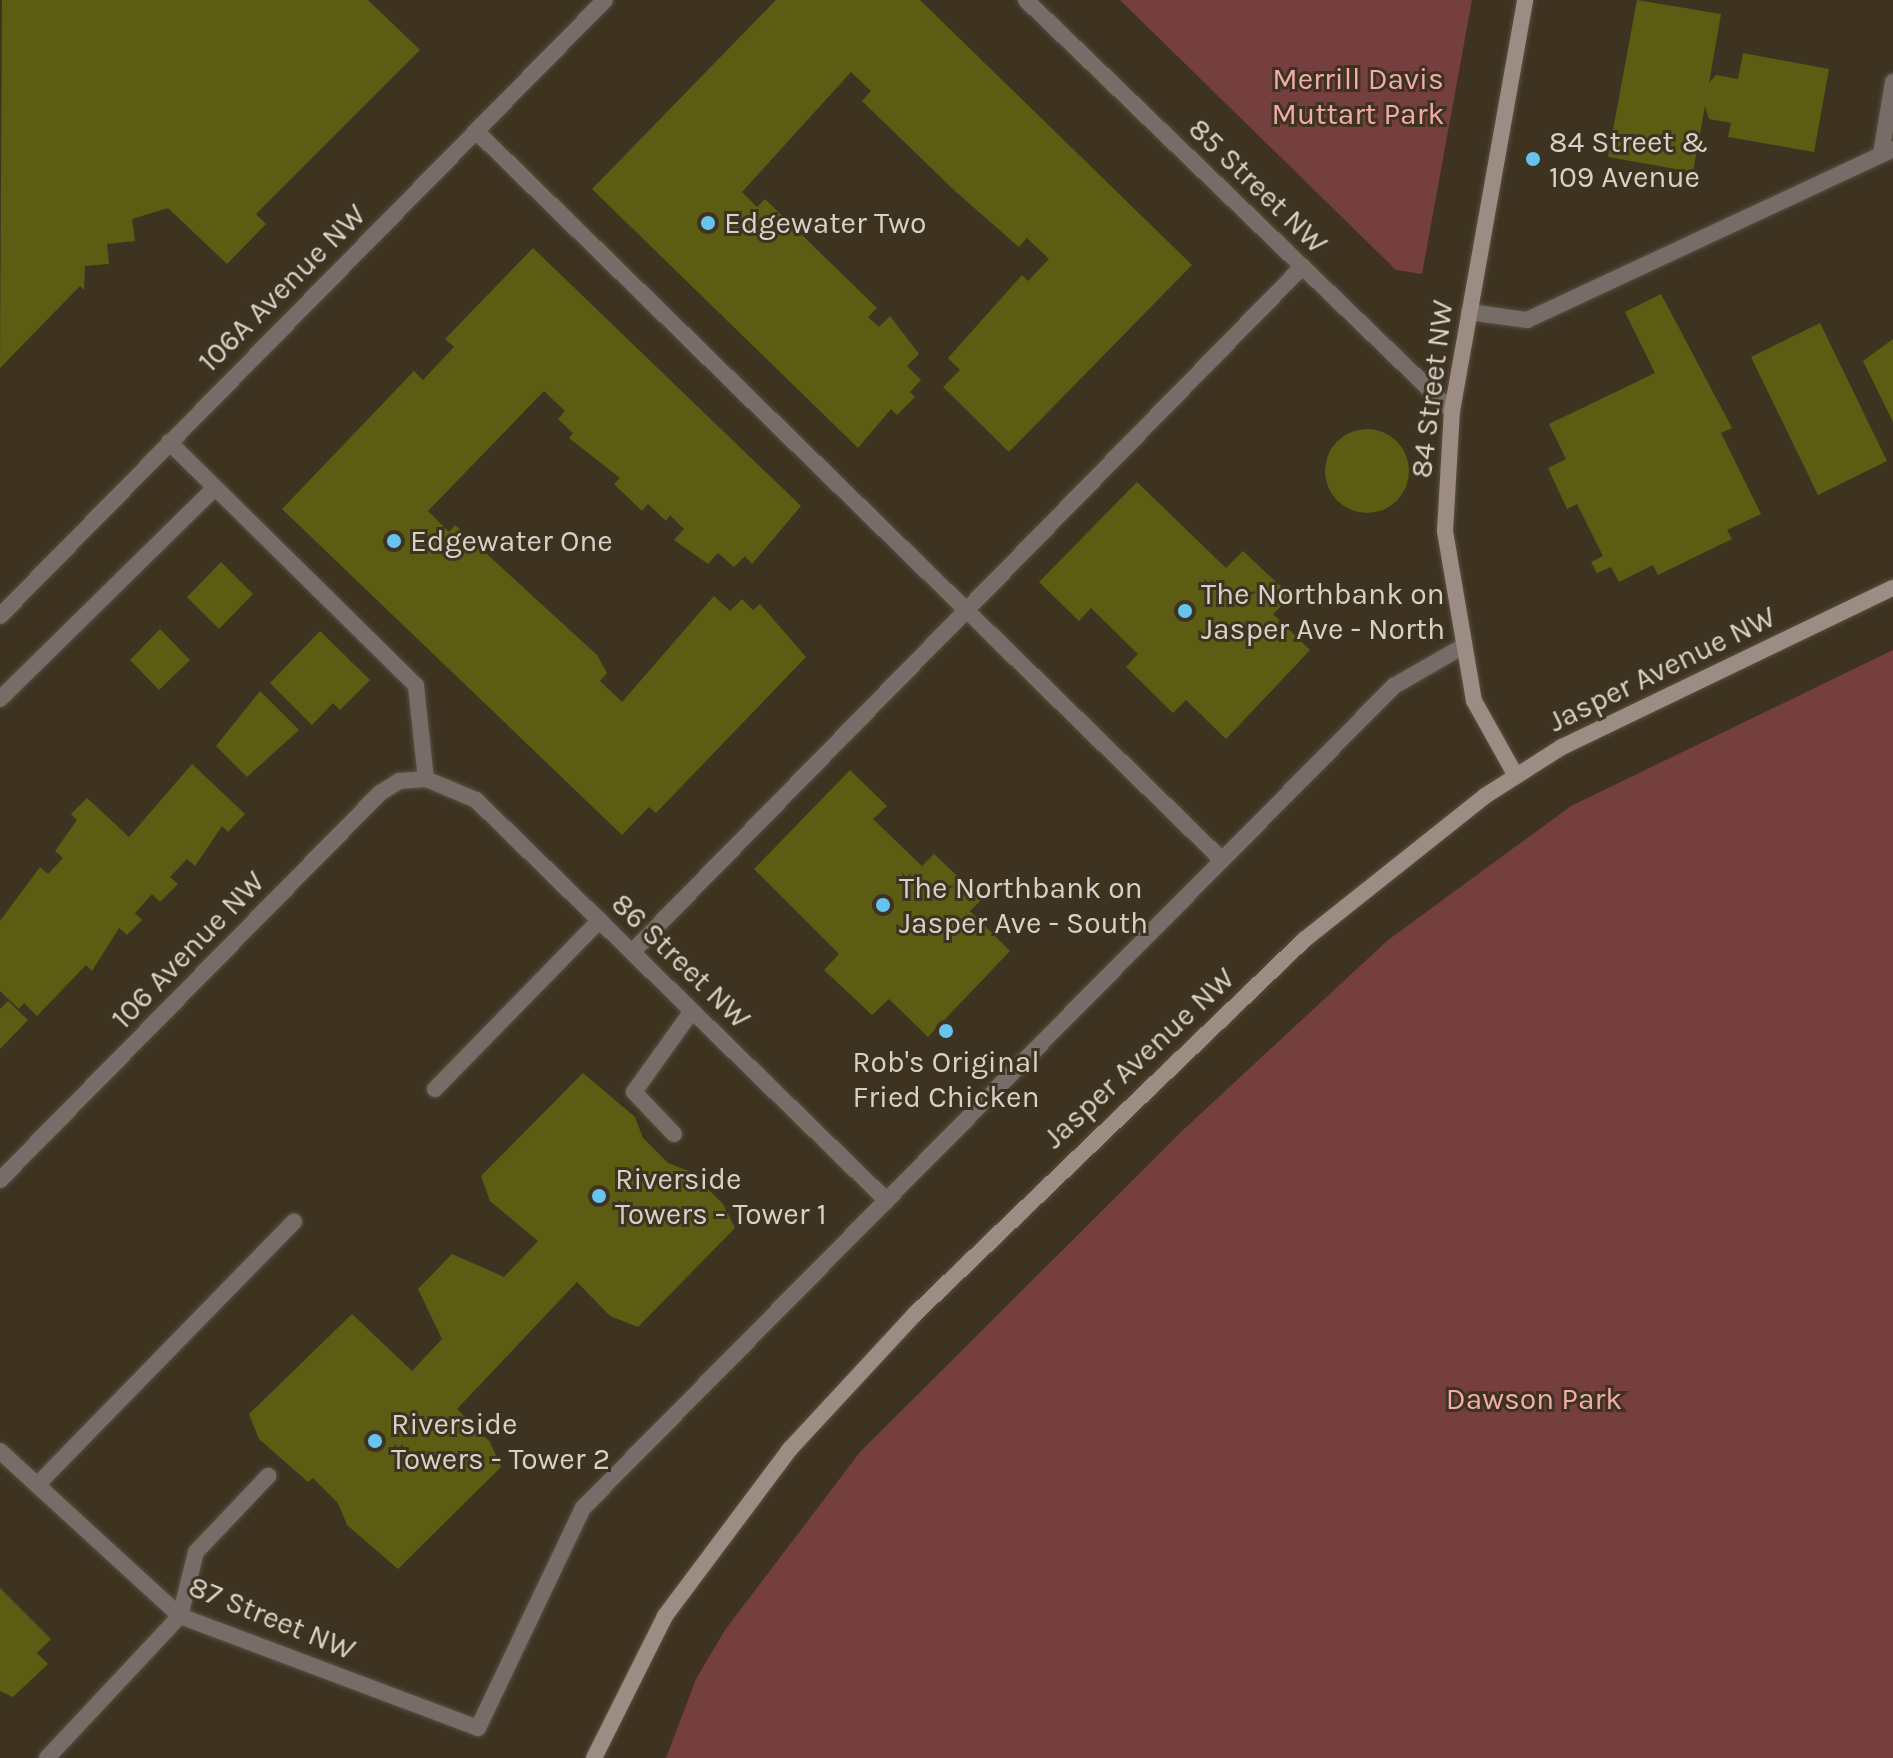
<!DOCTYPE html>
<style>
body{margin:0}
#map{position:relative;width:1893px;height:1758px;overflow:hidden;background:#3e3321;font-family:Karla,sans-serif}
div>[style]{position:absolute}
.green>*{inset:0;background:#753f3f}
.building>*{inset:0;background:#5c5d13}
.round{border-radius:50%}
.roads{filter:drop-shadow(0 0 2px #5a4f3f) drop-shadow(0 0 2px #5a4f3f)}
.lane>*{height:16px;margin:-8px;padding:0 8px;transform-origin:8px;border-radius:8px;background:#776d68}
.street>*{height:16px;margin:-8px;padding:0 8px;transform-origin:8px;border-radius:8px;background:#776d68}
.secondary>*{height:16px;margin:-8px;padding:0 8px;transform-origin:8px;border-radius:8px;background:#9c8c84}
.dots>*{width:22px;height:22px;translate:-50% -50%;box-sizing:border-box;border:4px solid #3e3321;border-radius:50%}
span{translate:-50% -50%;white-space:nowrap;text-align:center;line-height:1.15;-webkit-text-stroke:6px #3e3321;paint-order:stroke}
.park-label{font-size:30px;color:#f4aba9}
.poi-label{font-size:30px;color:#d8d1c7}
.left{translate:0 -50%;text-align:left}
.street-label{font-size:30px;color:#d8d1c7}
</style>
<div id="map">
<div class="green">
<div style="clip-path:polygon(1120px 0,1472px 0,1422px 274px,1396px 270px)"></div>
<div style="clip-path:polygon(1893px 650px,1893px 1758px,666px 1758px,696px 1679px,725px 1630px,860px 1452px,1181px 1132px,1388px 940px,1571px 806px)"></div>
</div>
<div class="building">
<div style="clip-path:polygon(2px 0,368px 0,420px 50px,256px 214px,266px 224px,227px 264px,168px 208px,132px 219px,135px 241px,107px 244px,109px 264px,85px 266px,84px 290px,80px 286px,0 368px)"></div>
<div style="clip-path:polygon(776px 0,920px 0,1192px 265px,1009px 452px,943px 387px,960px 370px,948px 358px,1022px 275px,1028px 281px,1049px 259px,1027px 238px,1019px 247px,956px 192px,862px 101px,871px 91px,851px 72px,742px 192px,757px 207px,765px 199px,877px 308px,868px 317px,879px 327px,890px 316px,919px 354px,907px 366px,921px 380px,910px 392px,915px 397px,897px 415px,891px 409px,858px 448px,592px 189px)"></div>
<div style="clip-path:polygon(1637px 0,1721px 14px,1709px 83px,1716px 75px,1738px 79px,1743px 53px,1829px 69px,1814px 152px,1728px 137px,1731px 123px,1709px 119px,1705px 106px,1693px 172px,1608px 157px)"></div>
<div style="clip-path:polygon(533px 248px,801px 506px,752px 564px,745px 556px,734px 567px,718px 553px,708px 564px,674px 540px,684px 529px,670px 515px,666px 521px,648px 504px,642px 511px,614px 484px,620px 478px,569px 438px,573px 433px,558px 419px,565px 411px,544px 391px,428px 511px,449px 532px,455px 525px,597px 655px,607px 673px,600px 681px,622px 702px,714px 596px,730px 611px,742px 599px,753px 610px,760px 604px,806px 657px,656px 813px,649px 807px,622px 835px,282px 509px,414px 371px,423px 380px,454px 347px,445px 339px)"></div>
<div style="clip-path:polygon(1661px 294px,1732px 428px,1721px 433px,1761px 514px,1727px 530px,1732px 539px,1658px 575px,1653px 565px,1619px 582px,1611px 567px,1597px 573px,1591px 562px,1603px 556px,1577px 504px,1567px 509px,1548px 468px,1566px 459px,1549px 424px,1655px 373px,1625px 312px)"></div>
<div style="clip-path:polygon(1820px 323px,1887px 461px,1818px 495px,1751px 357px)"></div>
<div style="clip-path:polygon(1893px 339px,1893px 422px,1863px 361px)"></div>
<div class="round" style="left:1325px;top:429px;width:84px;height:84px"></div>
<div style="clip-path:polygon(1137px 482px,1226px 568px,1243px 551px,1291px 596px,1273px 614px,1310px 650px,1226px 739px,1186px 700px,1173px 713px,1126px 667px,1138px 654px,1091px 608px,1079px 621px,1039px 582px)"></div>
<div style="clip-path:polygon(221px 562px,253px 594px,219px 629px,187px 597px)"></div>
<div style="clip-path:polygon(160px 629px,190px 660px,159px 690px,130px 660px)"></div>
<div style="clip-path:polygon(320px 631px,370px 680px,340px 710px,333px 703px,312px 725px,270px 683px)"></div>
<div style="clip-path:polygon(260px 691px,299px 730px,247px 777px,216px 746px)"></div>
<div style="clip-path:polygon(192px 764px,245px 814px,228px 832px,222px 826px,195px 866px,187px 859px,170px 877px,178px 884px,160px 902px,152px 894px,135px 913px,142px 920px,127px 935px,119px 928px,92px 971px,86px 965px,37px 1016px,24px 1003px,19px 1009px,0 991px,0 921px,40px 867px,48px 874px,63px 858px,55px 851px,77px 820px,71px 814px,87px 798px,129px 837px)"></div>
<div style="clip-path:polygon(850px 770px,887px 806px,873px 819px,922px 866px,934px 854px,982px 899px,970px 911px,1010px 951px,928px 1037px,889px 999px,872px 1015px,824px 970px,839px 954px,754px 869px)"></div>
<div style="clip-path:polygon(8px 1001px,28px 1020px,0 1049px,0 1009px)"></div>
<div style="clip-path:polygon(583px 1073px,635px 1117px,643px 1138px,668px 1163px,691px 1172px,723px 1204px,735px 1228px,638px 1327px,610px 1316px,577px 1282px,457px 1409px,490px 1442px,501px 1467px,398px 1569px,347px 1525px,338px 1503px,313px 1478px,308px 1482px,259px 1439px,249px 1414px,352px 1314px,412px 1371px,442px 1339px,418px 1289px,452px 1254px,504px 1277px,538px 1241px,490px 1201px,481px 1176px)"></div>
<div style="clip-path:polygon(0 1588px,51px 1639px,37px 1653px,48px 1664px,13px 1697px,0 1691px)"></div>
</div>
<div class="roads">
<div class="lane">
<div style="left:1881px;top:154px;width:73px;rotate:-80.5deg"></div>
<div style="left:1469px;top:312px;width:59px;rotate:7.9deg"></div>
<div style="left:1527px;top:320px;width:404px;rotate:-25deg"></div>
<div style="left:169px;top:442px;width:347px;rotate:44.6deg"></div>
<div style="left:416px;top:686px;width:94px;rotate:83.9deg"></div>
<div style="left:0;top:699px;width:301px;rotate:-44.5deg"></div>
<div style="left:632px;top:952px;width:958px;rotate:-45.63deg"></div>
<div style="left:435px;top:1089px;width:236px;rotate:-45.7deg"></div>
<div style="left:674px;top:1134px;width:58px;rotate:-133.6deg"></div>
<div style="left:634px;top:1092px;width:100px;rotate:-54.4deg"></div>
<div style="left:37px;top:1485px;width:368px;rotate:-45.7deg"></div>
<div style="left:180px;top:1616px;width:66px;rotate:-76deg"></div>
<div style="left:196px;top:1552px;width:105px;rotate:-46.5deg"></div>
</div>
<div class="street">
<div style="left:1026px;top:0;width:592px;rotate:43.97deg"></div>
<div style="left:476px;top:131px;width:1043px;rotate:44.34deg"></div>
<div style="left:0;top:616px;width:863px;rotate:-45.52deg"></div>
<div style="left:0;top:1180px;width:542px;rotate:-45.52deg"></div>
<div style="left:380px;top:793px;width:22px;rotate:-32deg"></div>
<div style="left:399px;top:781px;width:27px;rotate:-4deg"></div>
<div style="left:426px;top:779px;width:54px;rotate:22.8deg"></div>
<div style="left:476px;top:800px;width:574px;rotate:44.29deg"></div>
<div style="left:0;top:1451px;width:244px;rotate:42.5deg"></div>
<div style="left:180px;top:1616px;width:318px;rotate:20.6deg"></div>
<div style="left:478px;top:1728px;width:244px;rotate:-64.5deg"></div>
<div style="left:583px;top:1508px;width:1155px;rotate:-45.39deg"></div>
<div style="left:1394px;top:686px;width:76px;rotate:-29.9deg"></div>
<div style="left:47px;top:1758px;width:195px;rotate:-46.9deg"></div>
</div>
<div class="secondary">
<div style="left:1516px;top:776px;width:86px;rotate:-119.2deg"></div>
<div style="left:1474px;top:701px;width:172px;rotate:-99.7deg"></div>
<div style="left:1445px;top:531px;width:120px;rotate:-86.7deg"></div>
<div style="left:1452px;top:411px;width:417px;rotate:-79.9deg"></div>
<div style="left:594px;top:1758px;width:159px;rotate:-63.4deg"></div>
<div style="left:665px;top:1616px;width:209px;rotate:-53.2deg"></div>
<div style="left:790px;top:1449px;width:184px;rotate:-47.2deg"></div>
<div style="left:915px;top:1314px;width:540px;rotate:-43.87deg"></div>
<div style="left:1304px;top:940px;width:231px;rotate:-38.5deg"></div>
<div style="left:1485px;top:796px;width:91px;rotate:-32.5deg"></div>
<div style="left:1562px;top:747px;width:367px;rotate:-25.7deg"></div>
</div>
</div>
<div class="dots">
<div style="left:1533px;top:159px;background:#66c4ef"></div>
<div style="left:708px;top:223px;background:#66c4ef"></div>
<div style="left:394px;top:541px;background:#66c4ef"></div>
<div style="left:1185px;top:611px;background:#66c4ef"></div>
<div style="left:883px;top:905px;background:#66c4ef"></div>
<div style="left:946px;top:1031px;background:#66c4ef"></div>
<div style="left:599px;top:1196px;background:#66c4ef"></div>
<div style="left:375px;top:1441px;background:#66c4ef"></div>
</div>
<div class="park-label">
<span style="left:1358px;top:96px">Merrill Davis<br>Muttart Park</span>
<span style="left:1534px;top:1399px">Dawson Park</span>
</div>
<div class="poi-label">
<span class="left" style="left:1549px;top:159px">84 Street &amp;<br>109 Avenue</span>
<span class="left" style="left:724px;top:223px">Edgewater Two</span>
<span class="left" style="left:410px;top:541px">Edgewater One</span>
<span class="left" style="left:1201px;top:611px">The Northbank on<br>Jasper Ave - North</span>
<span class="left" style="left:899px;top:905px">The Northbank on<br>Jasper Ave - South</span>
<span style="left:946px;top:1079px">Rob's Original<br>Fried Chicken</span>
<span class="left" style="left:615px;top:1196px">Riverside<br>Towers - Tower 1</span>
<span class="left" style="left:391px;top:1441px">Riverside<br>Towers - Tower 2</span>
</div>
<div class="street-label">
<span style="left:1258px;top:186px;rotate:44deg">85 Street NW</span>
<span style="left:282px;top:288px;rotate:-45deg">106A Avenue NW</span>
<span style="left:1432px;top:389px;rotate:-83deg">84 Street NW</span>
<span style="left:1662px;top:669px;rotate:-26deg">Jasper Avenue NW</span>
<span style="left:188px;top:950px;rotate:-46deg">106 Avenue NW</span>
<span style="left:681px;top:961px;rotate:44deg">86 Street NW</span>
<span style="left:1139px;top:1058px;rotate:-43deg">Jasper Avenue NW</span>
<span style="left:272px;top:1618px;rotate:22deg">87 Street NW</span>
</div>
</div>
